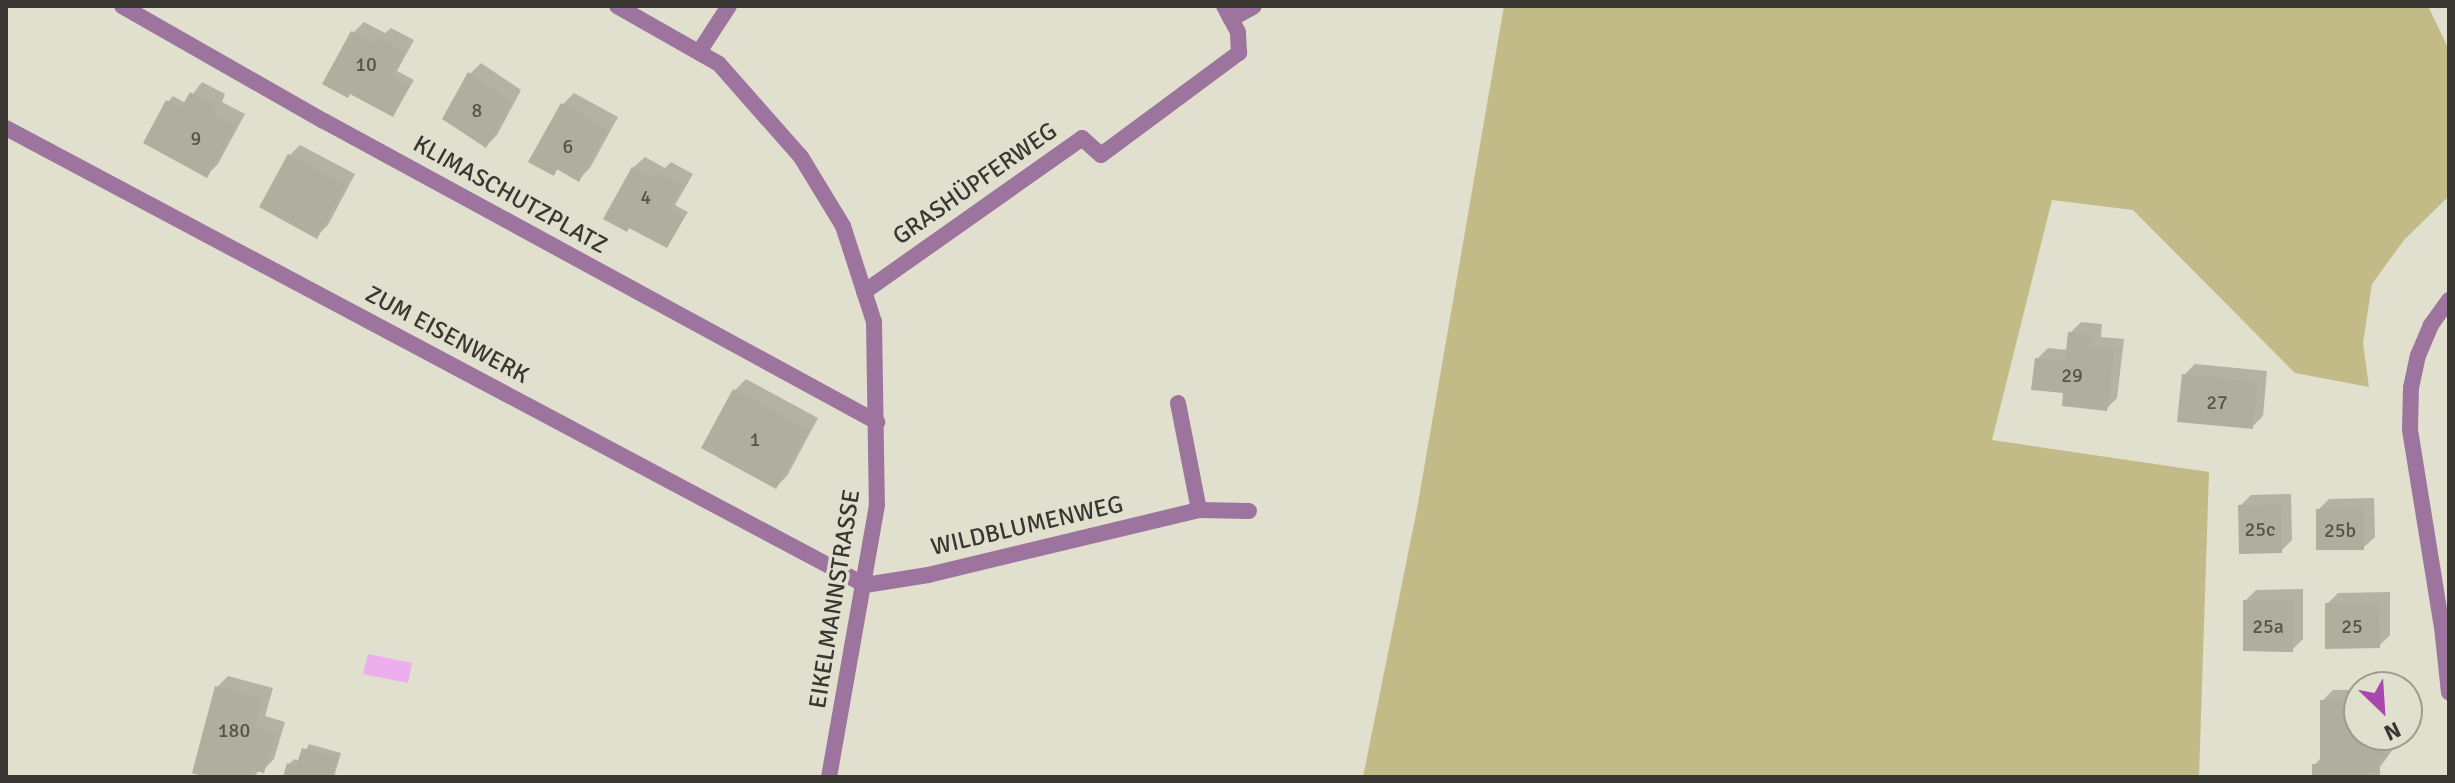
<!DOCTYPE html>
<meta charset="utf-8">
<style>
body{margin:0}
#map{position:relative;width:2455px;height:783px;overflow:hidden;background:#e1dfce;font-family:Signika,sans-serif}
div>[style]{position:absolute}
.green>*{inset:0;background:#c3bb87}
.water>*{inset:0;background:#ecaeed}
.shadow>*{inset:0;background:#0003}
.building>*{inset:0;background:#b0ae9e}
.street>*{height:16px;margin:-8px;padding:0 8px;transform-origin:8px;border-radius:8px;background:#9d749d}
span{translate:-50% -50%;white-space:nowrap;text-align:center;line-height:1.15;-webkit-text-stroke:7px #e1dfce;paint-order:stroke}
.number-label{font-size:20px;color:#56554c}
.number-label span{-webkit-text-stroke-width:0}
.street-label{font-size:24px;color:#383731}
.frame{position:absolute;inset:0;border:8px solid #383731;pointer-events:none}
.north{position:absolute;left:2343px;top:671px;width:80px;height:80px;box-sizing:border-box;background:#e1dfce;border:2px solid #9d9c8f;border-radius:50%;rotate:155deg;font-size:22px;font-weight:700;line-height:32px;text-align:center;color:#383731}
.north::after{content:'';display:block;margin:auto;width:28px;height:36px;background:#aa47ae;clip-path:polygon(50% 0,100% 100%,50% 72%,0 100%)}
</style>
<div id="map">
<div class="green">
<div style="clip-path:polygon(1504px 6px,2428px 6px,2449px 50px,2449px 196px,2404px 240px,2372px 284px,2363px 343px,2369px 387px,2295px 373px,2133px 210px,2052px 200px,1992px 440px,2209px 472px,2199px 777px,1363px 777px,1417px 509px)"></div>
</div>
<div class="water">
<div style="clip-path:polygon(368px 654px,412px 663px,408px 683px,363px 674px)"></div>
</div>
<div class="shadow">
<div style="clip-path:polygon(364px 22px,385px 33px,391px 28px,414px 40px,397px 71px,414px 80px,393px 115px,353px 33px)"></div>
<div style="clip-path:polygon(481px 63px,521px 90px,497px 135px,486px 146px,470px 74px)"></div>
<div style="clip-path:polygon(202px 82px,225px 94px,222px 102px,245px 114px,218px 164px,207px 175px,168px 102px,173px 96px,186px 103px)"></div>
<div style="clip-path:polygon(574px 93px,618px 117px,590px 168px,579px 179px,559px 168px,553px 174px,563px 104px)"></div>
<div style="clip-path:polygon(300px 145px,355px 174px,328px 225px,317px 236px,289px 156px)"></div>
<div style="clip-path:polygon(645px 157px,665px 168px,671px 162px,693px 174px,675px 205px,688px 212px,667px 246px,631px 226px,606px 218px,633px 168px)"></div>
<div style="clip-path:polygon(2081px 322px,2102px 324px,2101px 337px,2124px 339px,2117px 398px,2106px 409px,2065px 391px,2037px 359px,2048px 348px,2068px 350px,2070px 333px)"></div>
<div style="clip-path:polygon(2195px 364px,2267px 371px,2263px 416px,2252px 427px,2184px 375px)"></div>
<div style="clip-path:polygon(746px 379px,818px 418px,787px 476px,776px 487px,735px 390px)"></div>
<div style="clip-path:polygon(2291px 494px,2292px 540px,2281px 551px,2240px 506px,2251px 495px)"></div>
<div style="clip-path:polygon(2374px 498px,2375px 537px,2363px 548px,2318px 510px,2329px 499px)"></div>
<div style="clip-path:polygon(2303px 589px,2303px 639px,2292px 650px,2245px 601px,2256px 590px)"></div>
<div style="clip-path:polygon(2390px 592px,2390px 635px,2379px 646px,2327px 604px,2338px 593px)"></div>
<div style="clip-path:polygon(228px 676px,273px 688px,265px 716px,285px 722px,274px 759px,263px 770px,259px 769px,255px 777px,214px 777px,217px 687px)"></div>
<div style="clip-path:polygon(2333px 690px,2359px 690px,2359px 735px,2396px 735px,2396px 745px,2380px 767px,2380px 777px,2314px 777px,2314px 765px,2322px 757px,2322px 701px)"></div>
<div style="clip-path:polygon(309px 744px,341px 753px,334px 777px,285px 777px,289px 764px,294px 759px,300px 761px)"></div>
</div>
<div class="building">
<div style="clip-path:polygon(351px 31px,375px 44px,379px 37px,405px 52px,391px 75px,410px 86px,393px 117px,350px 94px,348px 98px,322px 84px)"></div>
<div style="clip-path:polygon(468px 72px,512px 102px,486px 148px,442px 119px)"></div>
<div style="clip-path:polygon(190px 92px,216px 106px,212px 113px,235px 126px,207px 178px,143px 143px,166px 100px,181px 108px)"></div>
<div style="clip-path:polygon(561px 103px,608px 129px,579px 182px,557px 169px,554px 176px,528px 162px)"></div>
<div style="clip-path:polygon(288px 154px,345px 185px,317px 239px,259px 207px)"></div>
<div style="clip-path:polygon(632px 167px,654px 179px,658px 172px,683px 185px,669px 209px,684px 218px,667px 248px,629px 228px,627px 232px,603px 219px)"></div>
<div style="clip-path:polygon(2068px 332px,2092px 335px,2090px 347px,2114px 350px,2107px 411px,2062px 406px,2063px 393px,2031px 390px,2035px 358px,2065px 361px)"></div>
<div style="clip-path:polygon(2182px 374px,2257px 382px,2253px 429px,2177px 422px)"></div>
<div style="clip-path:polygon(733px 389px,809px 430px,776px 489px,701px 448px)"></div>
<div style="clip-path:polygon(2281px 504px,2282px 553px,2239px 554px,2238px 505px)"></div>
<div style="clip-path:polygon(2364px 508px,2364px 550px,2316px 550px,2316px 509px)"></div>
<div style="clip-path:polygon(2243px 600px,2293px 600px,2293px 652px,2243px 651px)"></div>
<div style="clip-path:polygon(2325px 603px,2379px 603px,2380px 648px,2325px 649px)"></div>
<div style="clip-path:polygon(215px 686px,263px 699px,255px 727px,275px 733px,264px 773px,252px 770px,250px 777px,206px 777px,192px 773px)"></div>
<div style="clip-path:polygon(2320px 700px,2359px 700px,2359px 735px,2386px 735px,2386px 758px,2378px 758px,2378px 772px,2369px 772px,2369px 777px,2312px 777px,2312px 764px,2320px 764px)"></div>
<div style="clip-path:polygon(302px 748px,337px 758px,332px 777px,283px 777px,287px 763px,296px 766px)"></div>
</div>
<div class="street">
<div style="left:122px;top:6px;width:232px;rotate:29.7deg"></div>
<div style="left:324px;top:121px;width:630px;rotate:28.56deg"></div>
<div style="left:617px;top:6px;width:117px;rotate:29.6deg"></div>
<div style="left:719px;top:64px;width:124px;rotate:48.6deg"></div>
<div style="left:801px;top:157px;width:81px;rotate:58.7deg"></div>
<div style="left:843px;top:226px;width:101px;rotate:72.1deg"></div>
<div style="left:874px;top:322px;width:183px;rotate:89.1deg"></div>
<div style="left:877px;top:505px;width:276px;rotate:100deg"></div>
<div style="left:1224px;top:6px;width:15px;rotate:62deg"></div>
<div style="left:1231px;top:19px;width:26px;rotate:-29deg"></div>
<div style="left:699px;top:52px;width:55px;rotate:-56.9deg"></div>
<div style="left:6px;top:128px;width:973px;rotate:28.01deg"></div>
<div style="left:865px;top:585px;width:64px;rotate:-9deg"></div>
<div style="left:928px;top:575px;width:279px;rotate:-13.5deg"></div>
<div style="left:1199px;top:510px;width:50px;rotate:1.1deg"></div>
<div style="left:864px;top:292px;width:267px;rotate:-35.2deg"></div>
<div style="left:1082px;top:138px;width:25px;rotate:42deg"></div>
<div style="left:1101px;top:155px;width:172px;rotate:-36.5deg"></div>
<div style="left:1239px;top:53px;width:21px;rotate:-93deg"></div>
<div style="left:1238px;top:32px;width:15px;rotate:-118deg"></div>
<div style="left:2449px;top:300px;width:31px;rotate:126deg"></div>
<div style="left:2431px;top:325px;width:33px;rotate:113deg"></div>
<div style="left:2418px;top:355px;width:34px;rotate:102deg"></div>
<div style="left:2411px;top:388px;width:42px;rotate:91.4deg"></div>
<div style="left:2410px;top:430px;width:200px;rotate:80.8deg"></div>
<div style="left:2442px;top:627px;width:66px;rotate:83.9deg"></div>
<div style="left:1178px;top:403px;width:109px;rotate:78.9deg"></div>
</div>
<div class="number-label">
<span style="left:366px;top:64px">10</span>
<span style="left:477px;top:110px">8</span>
<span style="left:196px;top:138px">9</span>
<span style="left:568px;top:146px">6</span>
<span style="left:646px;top:197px">4</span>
<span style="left:2072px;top:375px">29</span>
<span style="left:2217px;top:402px">27</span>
<span style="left:755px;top:439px">1</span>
<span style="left:2260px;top:529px">25c</span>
<span style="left:2340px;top:530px">25b</span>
<span style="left:2268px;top:626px">25a</span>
<span style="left:2352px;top:626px">25</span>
<span style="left:234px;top:730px">180</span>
</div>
<div class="street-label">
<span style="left:975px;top:184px;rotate:-35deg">GRASHÜPFERWEG</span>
<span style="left:510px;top:195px;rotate:29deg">KLIMASCHUTZPLATZ</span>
<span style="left:447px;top:335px;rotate:28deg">ZUM EISENWERK</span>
<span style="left:1027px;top:526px;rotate:-13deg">WILDBLUMENWEG</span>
<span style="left:835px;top:599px;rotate:-81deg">EIKELMANNSTRASSE</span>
</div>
<div class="frame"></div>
<div class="north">N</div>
</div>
